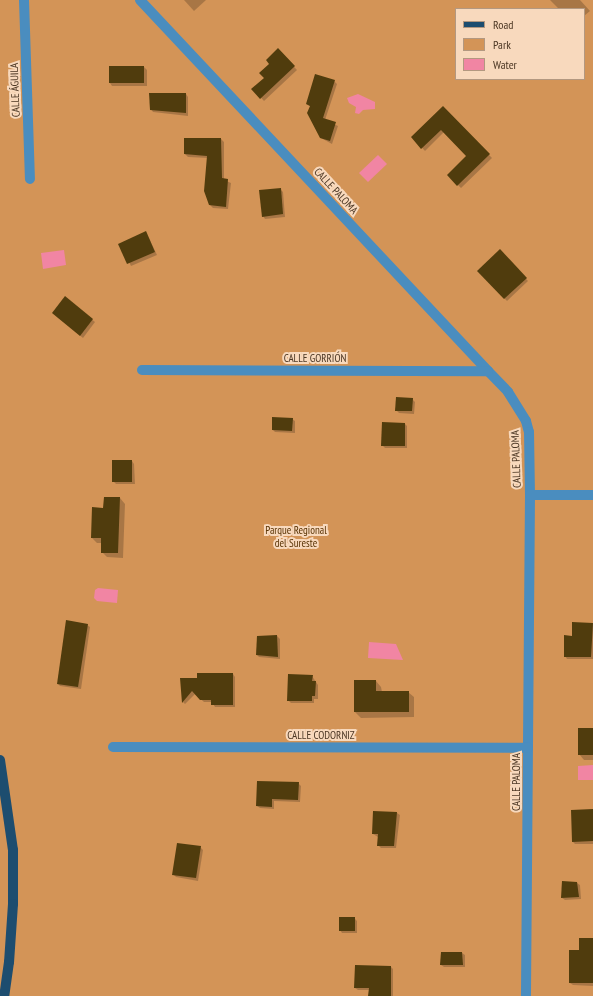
<!DOCTYPE html>
<meta charset="utf-8">
<style>
body{margin:0}
#map{position:relative;width:593px;height:996px;overflow:hidden;background:#fac798;font-family:"PT Sans Narrow",sans-serif}
div>[style]{position:absolute}
.green>*{inset:0;background:#d39457}
.water>*{inset:0;background:#f185a3}
.shadow>*{inset:0;background:#0003}
.building>*{inset:0;background:#503c0d}
.minor>*{height:10px;margin:-5px;padding:0 5px;transform-origin:5px;border-radius:5px;background:#4a8dbf}
.major>*{height:10px;margin:-5px;padding:0 5px;transform-origin:5px;border-radius:5px;background:#1d4d6f}
span{translate:-50% -50%;white-space:nowrap;text-align:center;line-height:1.15;-webkit-text-stroke:4px #f8d9bd;paint-order:stroke}
.street-label{font-size:11px;color:#4c3724}
.park-label{font-size:11px;color:#593304}
.legend{position:absolute;left:455px;top:8px;width:130px;height:72px;box-sizing:border-box;background:#f8d9bd;border:1px solid #b39880;margin:0;padding:5px 7px;list-style:none;font-size:12px;color:#4c3724}
.legend li{display:flex;align-items:center;gap:8px;height:20px}
.legend b{width:20px;border:1px solid #b39880}
</style>
<div id="map">
<div class="green">
<div style="clip-path:polygon(evenodd,0 0,593px 0,593px 996px,0 996px,0 0,456px 9px,584px 9px,584px 79px,456px 79px,456px 9px)"></div>
</div>
<div class="water">
<div style="clip-path:polygon(358px 94px,375px 102px,375px 109px,363px 110px,359px 114px,355px 113px,356px 107px,349px 103px,347px 98px)"></div>
<div style="clip-path:polygon(378px 155px,387px 164px,368px 182px,359px 173px)"></div>
<div style="clip-path:polygon(64px 250px,66px 265px,43px 269px,41px 253px)"></div>
<div style="clip-path:polygon(98px 588px,118px 590px,117px 603px,97px 601px,94px 598px,95px 590px)"></div>
<div style="clip-path:polygon(369px 642px,396px 644px,403px 660px,368px 658px)"></div>
<div style="clip-path:polygon(593px 765px,593px 780px,578px 780px,578px 766px)"></div>
</div>
<div class="shadow">
<div style="clip-path:polygon(184px 0,206px 0,194px 11px)"></div>
<div style="clip-path:polygon(550px 0,580px 0,590px 11px,584px 16px,584px 9px,559px 9px)"></div>
<div style="clip-path:polygon(278px 50px,297px 70px,264px 101px,253px 89px,265px 78px)"></div>
<div style="clip-path:polygon(110px 67px,144px 67px,147px 70px,147px 86px,112px 86px,110px 83px)"></div>
<div style="clip-path:polygon(334px 81px,337px 84px,325px 120px,338px 126px,332px 144px,321px 138px,311px 107px,307px 104px)"></div>
<div style="clip-path:polygon(186px 94px,188px 97px,188px 116px,153px 112px,151px 109px)"></div>
<div style="clip-path:polygon(443px 107px,492px 158px,461px 188px,448px 175px,468px 156px,444px 132px,425px 151px,412px 137px)"></div>
<div style="clip-path:polygon(221px 139px,224px 142px,224px 180px,231px 183px,228px 209px,213px 208px,210px 205px,208px 158px,188px 157px,185px 154px)"></div>
<div style="clip-path:polygon(280px 189px,283px 192px,285px 217px,265px 219px,263px 216px)"></div>
<div style="clip-path:polygon(146px 232px,157px 255px,131px 266px,120px 244px)"></div>
<div style="clip-path:polygon(500px 251px,528px 281px,507px 301px,478px 271px)"></div>
<div style="clip-path:polygon(65px 298px,95px 322px,83px 338px,56px 316px)"></div>
<div style="clip-path:polygon(412px 399px,415px 402px,414px 414px,399px 413px,396px 410px)"></div>
<div style="clip-path:polygon(292px 419px,295px 421px,295px 433px,275px 432px,273px 430px)"></div>
<div style="clip-path:polygon(405px 424px,407px 426px,407px 448px,385px 448px,382px 445px)"></div>
<div style="clip-path:polygon(132px 461px,134px 464px,135px 484px,116px 484px,113px 481px)"></div>
<div style="clip-path:polygon(120px 498px,125px 504px,123px 558px,107px 557px,102px 552px,102px 543px,97px 543px,92px 538px,104px 509px)"></div>
<div style="clip-path:polygon(573px 623px,593px 624px,593px 659px,567px 659px,565px 656px,573px 637px)"></div>
<div style="clip-path:polygon(87px 625px,90px 627px,81px 689px,60px 686px,58px 684px)"></div>
<div style="clip-path:polygon(277px 636px,280px 639px,280px 659px,259px 657px,257px 655px)"></div>
<div style="clip-path:polygon(233px 674px,235px 677px,235px 707px,215px 707px,212px 702px,204px 702px,195px 694px,185px 704px,183px 702px,198px 679px)"></div>
<div style="clip-path:polygon(312px 676px,318px 685px,318px 699px,314px 699px,314px 703px,291px 703px,288px 700px)"></div>
<div style="clip-path:polygon(376px 681px,381px 687px,382px 692px,408px 692px,414px 697px,414px 717px,361px 718px,355px 712px)"></div>
<div style="clip-path:polygon(593px 729px,593px 760px,584px 760px,579px 754px)"></div>
<div style="clip-path:polygon(298px 783px,301px 786px,300px 802px,274px 801px,274px 809px,260px 808px,257px 806px)"></div>
<div style="clip-path:polygon(593px 810px,593px 844px,575px 844px,573px 842px)"></div>
<div style="clip-path:polygon(374px 812px,397px 813px,400px 815px,396px 848px,381px 848px,378px 845px,378px 837px,373px 834px)"></div>
<div style="clip-path:polygon(200px 847px,203px 850px,198px 881px,176px 877px,173px 874px)"></div>
<div style="clip-path:polygon(577px 883px,580px 885px,581px 899px,565px 900px,562px 898px)"></div>
<div style="clip-path:polygon(354px 918px,357px 921px,357px 933px,342px 933px,340px 930px)"></div>
<div style="clip-path:polygon(593px 939px,593px 986px,573px 985px,570px 983px)"></div>
<div style="clip-path:polygon(462px 953px,465px 955px,465px 967px,444px 967px,441px 965px)"></div>
<div style="clip-path:polygon(391px 967px,393px 969px,393px 996px,369px 996px,370px 990px,358px 990px,355px 988px)"></div>
</div>
<div class="building">
<div style="clip-path:polygon(278px 48px,295px 66px,260px 99px,251px 89px,264px 78px,259px 73px,269px 64px,266px 60px)"></div>
<div style="clip-path:polygon(109px 66px,144px 66px,144px 83px,109px 83px)"></div>
<div style="clip-path:polygon(315px 74px,335px 80px,323px 118px,336px 122px,330px 141px,320px 138px,307px 113px,310px 106px,306px 104px)"></div>
<div style="clip-path:polygon(149px 93px,186px 93px,186px 113px,150px 110px)"></div>
<div style="clip-path:polygon(443px 106px,490px 154px,457px 186px,447px 175px,466px 156px,441px 130px,421px 149px,411px 137px)"></div>
<div style="clip-path:polygon(184px 138px,221px 138px,222px 178px,228px 179px,226px 207px,209px 205px,204px 191px,207px 156px,184px 154px)"></div>
<div style="clip-path:polygon(281px 188px,283px 214px,262px 217px,259px 190px)"></div>
<div style="clip-path:polygon(146px 231px,155px 252px,127px 264px,118px 244px)"></div>
<div style="clip-path:polygon(500px 249px,527px 278px,504px 299px,477px 271px)"></div>
<div style="clip-path:polygon(65px 296px,93px 319px,80px 336px,52px 313px)"></div>
<div style="clip-path:polygon(396px 397px,413px 398px,412px 411px,395px 411px)"></div>
<div style="clip-path:polygon(272px 417px,293px 418px,292px 431px,272px 430px)"></div>
<div style="clip-path:polygon(382px 422px,405px 423px,405px 446px,381px 446px)"></div>
<div style="clip-path:polygon(112px 460px,132px 460px,132px 482px,112px 482px)"></div>
<div style="clip-path:polygon(104px 497px,120px 497px,118px 553px,101px 553px,101px 538px,91px 538px,92px 507px,103px 508px)"></div>
<div style="clip-path:polygon(66px 620px,88px 624px,78px 687px,57px 684px)"></div>
<div style="clip-path:polygon(572px 622px,593px 623px,591px 657px,564px 657px,564px 635px,572px 636px)"></div>
<div style="clip-path:polygon(277px 635px,278px 657px,256px 655px,257px 636px)"></div>
<div style="clip-path:polygon(197px 673px,233px 673px,233px 705px,211px 705px,211px 700px,200px 700px,192px 691px,182px 703px,180px 678px,197px 678px)"></div>
<div style="clip-path:polygon(288px 674px,313px 675px,312px 681px,316px 681px,315px 696px,312px 696px,312px 701px,287px 701px)"></div>
<div style="clip-path:polygon(354px 680px,376px 680px,376px 691px,409px 691px,409px 712px,354px 712px)"></div>
<div style="clip-path:polygon(578px 728px,593px 728px,593px 755px,578px 755px)"></div>
<div style="clip-path:polygon(257px 781px,299px 782px,298px 800px,272px 799px,272px 807px,256px 806px)"></div>
<div style="clip-path:polygon(593px 809px,593px 841px,572px 842px,571px 810px)"></div>
<div style="clip-path:polygon(373px 811px,397px 812px,394px 846px,377px 846px,378px 834px,372px 834px)"></div>
<div style="clip-path:polygon(177px 843px,201px 846px,196px 878px,172px 875px)"></div>
<div style="clip-path:polygon(562px 881px,577px 882px,579px 897px,561px 898px)"></div>
<div style="clip-path:polygon(339px 917px,355px 917px,355px 931px,339px 931px)"></div>
<div style="clip-path:polygon(579px 938px,593px 938px,593px 983px,569px 983px,569px 950px,579px 950px)"></div>
<div style="clip-path:polygon(441px 952px,462px 952px,463px 965px,440px 965px)"></div>
<div style="clip-path:polygon(355px 965px,391px 966px,391px 996px,368px 996px,369px 988px,354px 988px)"></div>
</div>
<div class="minor">
<div style="left:24px;top:0;width:179px;rotate:88.1deg"></div>
<div style="left:140px;top:0;width:509px;rotate:46.83deg"></div>
<div style="left:488px;top:371px;width:29px;rotate:46deg"></div>
<div style="left:508px;top:392px;width:34px;rotate:58deg"></div>
<div style="left:526px;top:421px;width:11px;rotate:75deg"></div>
<div style="left:529px;top:432px;width:63px;rotate:89.1deg"></div>
<div style="left:530px;top:495px;width:501px;rotate:90.46deg"></div>
<div style="left:142px;top:370px;width:346px;rotate:0.2deg"></div>
<div style="left:530px;top:495px;width:63px"></div>
<div style="left:113px;top:747px;width:415px;rotate:0.1deg"></div>
</div>
<div class="major">
<div style="left:0;top:760px;width:91px;rotate:81.8deg"></div>
<div style="left:13px;top:850px;width:54px;rotate:90deg"></div>
<div style="left:13px;top:904px;width:58px;rotate:93.9deg"></div>
<div style="left:9px;top:962px;width:34px;rotate:98deg"></div>
</div>
<div class="street-label">
<span style="left:15px;top:90px;rotate:-92deg">CALLE ÁGUILA</span>
<span style="left:336px;top:191px;rotate:47deg">CALLE PALOMA</span>
<span style="left:315px;top:358px">CALLE GORRIÓN</span>
<span style="left:516px;top:459px;rotate:-92deg">CALLE PALOMA</span>
<span style="left:321px;top:735px">CALLE CODORNIZ</span>
<span style="left:516px;top:782px;rotate:-90deg">CALLE PALOMA</span>
</div>
<div class="park-label">
<span style="left:296px;top:537px">Parque Regional<br>del Sureste</span>
</div>
<ul class="legend">
<li><b style="height:5px;background:#1d4d6f"></b>Road</li>
<li><b style="height:11px;background:#d39457"></b>Park</li>
<li><b style="height:11px;background:#f185a3"></b>Water</li>
</ul>
</div>
